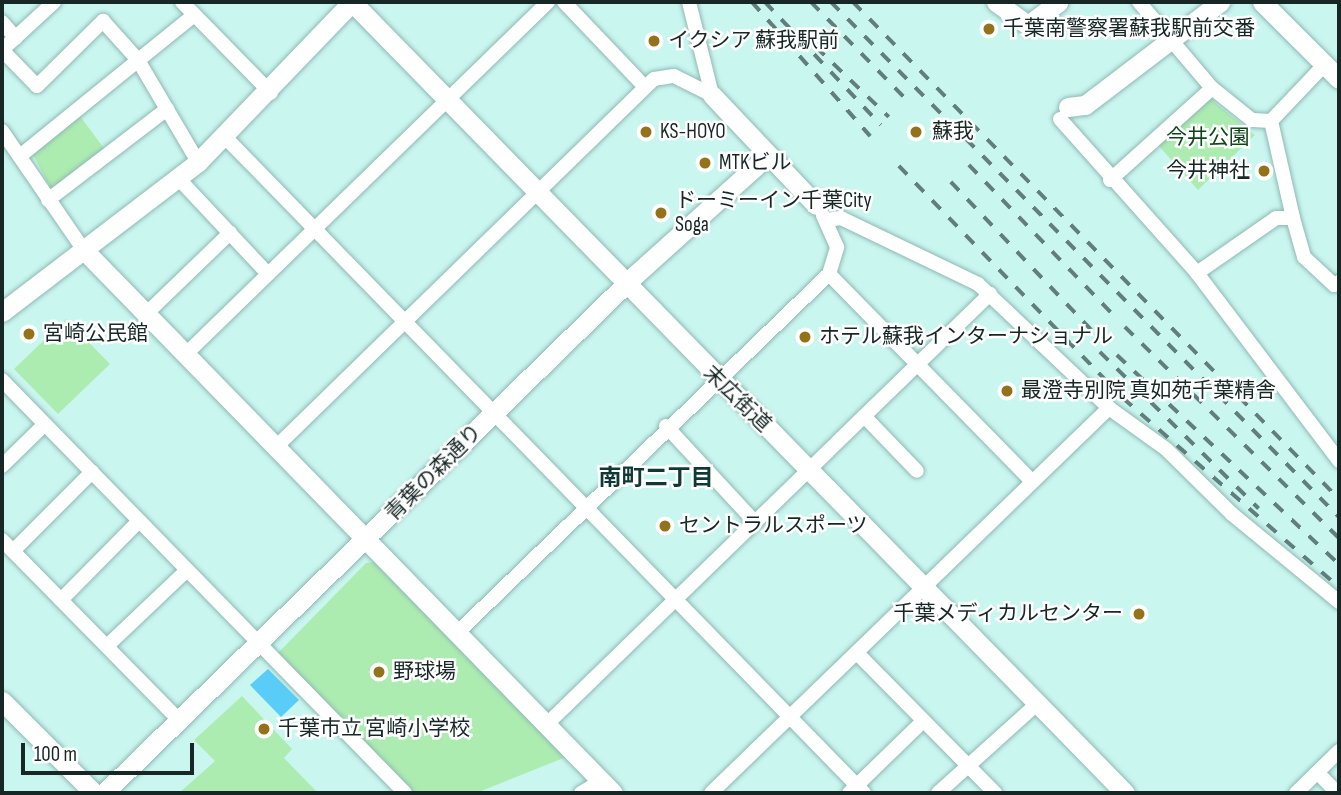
<!DOCTYPE html>
<meta charset="utf-8">
<style>
body{margin:0}
#map{position:relative;width:1341px;height:795px;overflow:hidden;background:#caf6f0;font-family:"Sofia Sans Condensed","Noto Sans JP",sans-serif}
div>[style]{position:absolute}
.green>*{inset:0;background:#adecb1}
.water>*{inset:0;background:#59ccf7}
.roads{filter:drop-shadow(0 0 2px #8fb9b3) drop-shadow(0 0 2px #8fb9b3)}
.street>*{height:14px;margin:-7px;padding:0 7px;transform-origin:7px;border-radius:7px;background:#fff}
.secondary>*{height:19px;margin:-9.5px;padding:0 9.5px;transform-origin:9.5px;border-radius:9.5px;background:#fff}
.rail>*{height:3.5px;margin-top:-1.75px;transform-origin:0;background:repeating-linear-gradient(90deg,#617e7a 0 12px,transparent 0 24px)}
.dots>*{width:19px;height:19px;translate:-50% -50%;box-sizing:border-box;border:4px solid #fff;border-radius:50%}
span{translate:-50% -50%;white-space:nowrap;text-align:center;line-height:1.15;-webkit-text-stroke:5px #fff;paint-order:stroke}
.poi-label{font-size:21px;color:#162725}
.left{translate:0 -50%;text-align:left}
.right{translate:-100% -50%;text-align:right}
.park-label{font-size:21px;color:#10451a}
.street-label{font-size:21px;color:#162725}
.neighbourhood-label{font-size:23px;color:#103935;font-weight:700}
.frame{position:absolute;inset:0;border:4px solid #162725;pointer-events:none}
.scale{position:absolute;left:21px;top:743px;width:173px;height:32px;box-sizing:border-box;border:4px solid #162725;border-top:0;padding-left:9px;font-size:21px;line-height:24px;white-space:nowrap;color:#162725;-webkit-text-stroke:5px #fff;paint-order:stroke}
</style>
<div id="map">
<div class="green">
<div style="clip-path:polygon(1208px 97px,1255px 135px,1198px 190px,1158px 145px)"></div>
<div style="clip-path:polygon(77px 112px,106px 151px,51px 189px,30px 149px)"></div>
<div style="clip-path:polygon(66px 319px,110px 364px,58px 414px,14px 369px)"></div>
<div style="clip-path:polygon(374px 562px,566px 757px,476px 793px,412px 793px,277px 654px,366px 563px)"></div>
<div style="clip-path:polygon(242px 696px,292px 749px,284px 758px,318px 793px,179px 793px,215px 761px,194px 740px)"></div>
</div>
<div class="water">
<div style="clip-path:polygon(268px 669px,299px 700px,281px 717px,250px 685px)"></div>
</div>
<div class="roads">
<div class="street">
<div style="left:182px;top:2px;width:127px;rotate:45.6deg"></div>
<div style="left:564px;top:2px;width:117px;rotate:46.4deg"></div>
<div style="left:1139px;top:2px;width:113px;rotate:49.7deg"></div>
<div style="left:1212px;top:88px;width:51px;rotate:38.7deg"></div>
<div style="left:1252px;top:120px;width:19px;rotate:3deg"></div>
<div style="left:1271px;top:121px;width:79px;rotate:-46.5deg"></div>
<div style="left:2px;top:22px;width:21px;rotate:49deg"></div>
<div style="left:2px;top:50px;width:50px;rotate:45.8deg"></div>
<div style="left:37px;top:86px;width:93px;rotate:-44.6deg"></div>
<div style="left:103px;top:21px;width:52px;rotate:48.1deg"></div>
<div style="left:138px;top:60px;width:118px;rotate:59.5deg"></div>
<div style="left:2px;top:50px;width:71px;rotate:-42.7deg"></div>
<div style="left:1060px;top:119px;width:206px;rotate:48.3deg"></div>
<div style="left:1197px;top:273px;width:236px;rotate:52.9deg"></div>
<div style="left:1271px;top:121px;width:99px;rotate:77.2deg"></div>
<div style="left:2px;top:131px;width:143px;rotate:55.5deg"></div>
<div style="left:225px;top:137px;width:916px;rotate:45.75deg"></div>
<div style="left:20px;top:156px;width:224px;rotate:-39deg"></div>
<div style="left:177px;top:177px;width:133px;rotate:46.8deg"></div>
<div style="left:1110px;top:180px;width:137px;rotate:-42deg"></div>
<div style="left:48px;top:200px;width:150px;rotate:-37.4deg"></div>
<div style="left:827px;top:220px;width:14px;rotate:-8deg"></div>
<div style="left:841px;top:218px;width:152px;rotate:25.7deg"></div>
<div style="left:978px;top:284px;width:180px;rotate:43.4deg"></div>
<div style="left:1109px;top:408px;width:70px;rotate:35.7deg"></div>
<div style="left:1166px;top:449px;width:93px;rotate:44.6deg"></div>
<div style="left:1232px;top:514px;width:139px;rotate:39.4deg"></div>
<div style="left:1197px;top:273px;width:96px;rotate:-34.8deg"></div>
<div style="left:1276px;top:218px;width:17px"></div>
<div style="left:1293px;top:218px;width:41px;rotate:74.2deg"></div>
<div style="left:1304px;top:257px;width:41px;rotate:43deg"></div>
<div style="left:1334px;top:285px;width:6px;rotate:-31deg"></div>
<div style="left:829px;top:274px;width:289px;rotate:45.6deg"></div>
<div style="left:146px;top:314px;width:117px;rotate:-44deg"></div>
<div style="left:186px;top:354px;width:505px;rotate:-44.2deg"></div>
<div style="left:2px;top:380px;width:577px;rotate:45.7deg"></div>
<div style="left:864px;top:416px;width:76px;rotate:46.1deg"></div>
<div style="left:666px;top:426px;width:131px;rotate:47.2deg"></div>
<div style="left:277px;top:446px;width:526px;rotate:-44.23deg"></div>
<div style="left:654px;top:79px;width:20px;rotate:-9deg"></div>
<div style="left:674px;top:76px;width:42px;rotate:26.6deg"></div>
<div style="left:712px;top:95px;width:96px;rotate:-103.9deg"></div>
<div style="left:2px;top:466px;width:59px;rotate:-44.3deg"></div>
<div style="left:2px;top:540px;width:254px;rotate:45.5deg"></div>
<div style="left:13px;top:551px;width:112px;rotate:-45deg"></div>
<div style="left:61px;top:600px;width:111px;rotate:-45.4deg"></div>
<div style="left:457px;top:633px;width:517px;rotate:-43.98deg"></div>
<div style="left:829px;top:274px;width:28px;rotate:-73deg"></div>
<div style="left:837px;top:247px;width:35px;rotate:-114deg"></div>
<div style="left:107px;top:646px;width:110px;rotate:-43.5deg"></div>
<div style="left:857px;top:653px;width:197px;rotate:45.4deg"></div>
<div style="left:546px;top:725px;width:619px;rotate:-44.15deg"></div>
<div style="left:1318px;top:773px;width:28px;rotate:46deg"></div>
<div style="left:581px;top:793px;width:23px;rotate:-31deg"></div>
<div style="left:711px;top:793px;width:554px;rotate:-44.05deg"></div>
<div style="left:849px;top:793px;width:103px;rotate:-44.2deg"></div>
<div style="left:938px;top:793px;width:135px;rotate:-42deg"></div>
<div style="left:1296px;top:793px;width:60px;rotate:-44.3deg"></div>
</div>
<div class="secondary">
<div style="left:352px;top:2px;width:1106px;rotate:45.66deg"></div>
<div style="left:996px;top:2px;width:39px;rotate:36deg"></div>
<div style="left:1028px;top:25px;width:38px;rotate:-37deg"></div>
<div style="left:1262px;top:2px;width:109px;rotate:45deg"></div>
<div style="left:712px;top:95px;width:151px;rotate:46.6deg"></div>
<div style="left:1068px;top:107px;width:17px;rotate:-7deg"></div>
<div style="left:1085px;top:105px;width:170px;rotate:-37.3deg"></div>
<div style="left:83px;top:249px;width:759px;rotate:45.75deg"></div>
<div style="left:2px;top:312px;width:247px;rotate:-37.4deg"></div>
<div style="left:198px;top:162px;width:222px;rotate:-46.1deg"></div>
<div style="left:2px;top:701px;width:130px;rotate:45deg"></div>
<div style="left:104px;top:793px;width:742px;rotate:-44.29deg"></div>
<div style="left:635px;top:275px;width:178px;rotate:-42deg"></div>
</div>
</div>
<div class="rail">
<div style="left:752px;top:2px;width:179px;rotate:48.6deg"></div>
<div style="left:765px;top:2px;width:169px;rotate:46.7deg"></div>
<div style="left:811px;top:2px;width:137px;rotate:45.6deg"></div>
<div style="left:831px;top:2px;width:723px;rotate:45.39deg"></div>
<div style="left:853px;top:2px;width:695px;rotate:45.64deg"></div>
<div style="left:816px;top:47px;width:101px;rotate:43.8deg"></div>
<div style="left:969px;top:165px;width:212px;rotate:46.1deg"></div>
<div style="left:899px;top:166px;width:322px;rotate:46deg"></div>
<div style="left:1123px;top:398px;width:287px;rotate:41.2deg"></div>
<div style="left:951px;top:182px;width:214px;rotate:46.5deg"></div>
<div style="left:1125px;top:327px;width:301px;rotate:44.6deg"></div>
<div style="left:1100px;top:352px;width:223px;rotate:44.6deg"></div>
<div style="left:1117px;top:355px;width:305px;rotate:43.3deg"></div>
</div>
<div class="dots">
<div style="left:989px;top:29px;background:#937219"></div>
<div style="left:654px;top:41px;background:#937219"></div>
<div style="left:646px;top:132px;background:#937219"></div>
<div style="left:916px;top:132px;background:#937219"></div>
<div style="left:705px;top:163px;background:#937219"></div>
<div style="left:1264px;top:171px;background:#937219"></div>
<div style="left:661px;top:213px;background:#937219"></div>
<div style="left:29px;top:334px;background:#937219"></div>
<div style="left:805px;top:337px;background:#937219"></div>
<div style="left:1007px;top:391px;background:#937219"></div>
<div style="left:665px;top:526px;background:#937219"></div>
<div style="left:1139px;top:614px;background:#937219"></div>
<div style="left:379px;top:672px;background:#937219"></div>
<div style="left:264px;top:729px;background:#937219"></div>
</div>
<div class="poi-label">
<span class="left" style="left:1003px;top:29px">千葉南警察署蘇我駅前交番</span>
<span class="left" style="left:668px;top:41px">イクシア 蘇我駅前</span>
<span class="left" style="left:660px;top:132px">KS-HOYO</span>
<span class="left" style="left:932px;top:132px">蘇我</span>
<span class="left" style="left:719px;top:163px">MTKビル</span>
<span class="right" style="left:1250px;top:171px">今井神社</span>
<span class="left" style="left:675px;top:213px">ドーミーイン千葉City<br>Soga</span>
<span class="left" style="left:43px;top:334px">宮崎公民館</span>
<span class="left" style="left:819px;top:337px">ホテル蘇我インターナショナル</span>
<span class="left" style="left:1021px;top:391px">最澄寺別院 真如苑千葉精舎</span>
<span class="left" style="left:679px;top:526px">セントラルスポーツ</span>
<span class="right" style="left:1123px;top:614px">千葉メディカルセンター</span>
<span class="left" style="left:393px;top:672px">野球場</span>
<span class="left" style="left:278px;top:729px">千葉市立 宮崎小学校</span>
</div>
<div class="park-label">
<span style="left:1208px;top:138px">今井公園</span>
</div>
<div class="street-label">
<span style="left:737px;top:399px;rotate:44deg">末広街道</span>
<span style="left:434px;top:473px;rotate:-45deg">青葉の森通り</span>
</div>
<div class="neighbourhood-label">
<span style="left:656px;top:478px">南町二丁目</span>
</div>
<div class="frame"></div>
<div class="scale">100 m</div>
</div>
